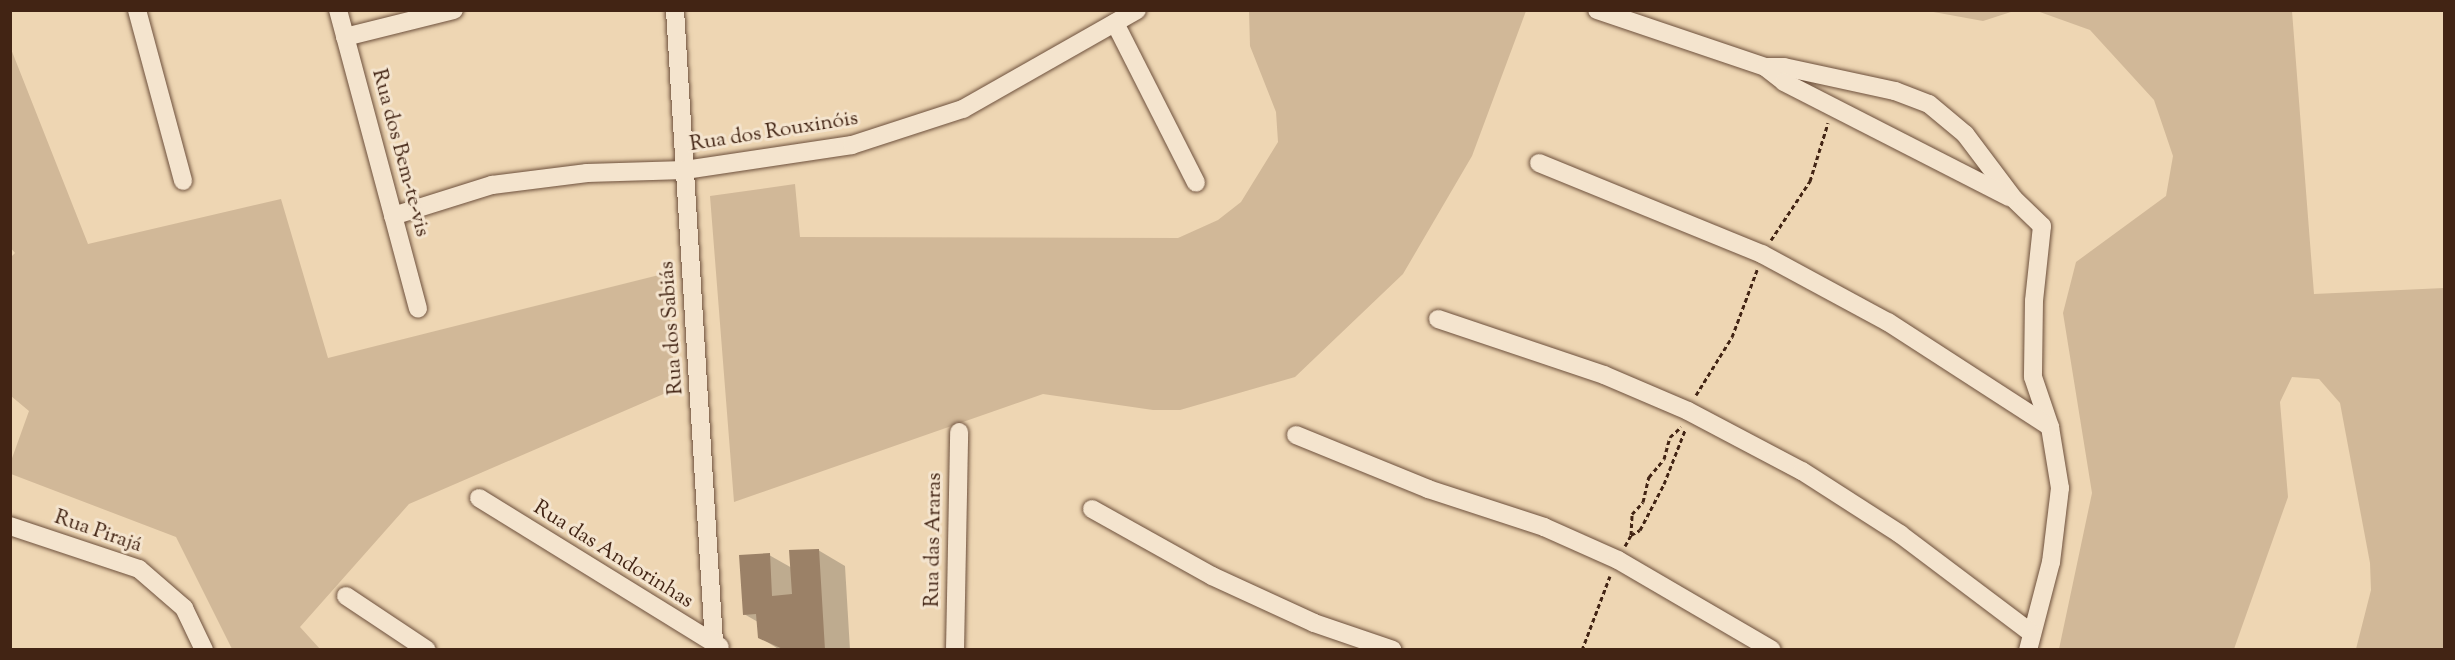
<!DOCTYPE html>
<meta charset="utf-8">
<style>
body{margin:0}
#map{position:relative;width:2455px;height:660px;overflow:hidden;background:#eed6b3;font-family:"Sorts Mill Goudy",serif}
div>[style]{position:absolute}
.green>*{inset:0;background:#d1b898}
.shadow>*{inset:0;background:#0003}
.building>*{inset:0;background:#9b8167}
.path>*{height:3px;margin-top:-1.5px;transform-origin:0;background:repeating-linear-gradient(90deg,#422414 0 4.5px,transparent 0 7.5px)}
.roads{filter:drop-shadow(0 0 2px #6d503c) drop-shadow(0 0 2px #6d503c)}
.street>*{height:18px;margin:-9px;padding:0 9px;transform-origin:9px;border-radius:9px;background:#f4e4ce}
span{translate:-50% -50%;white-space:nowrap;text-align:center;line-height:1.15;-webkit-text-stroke:6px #f4e4ce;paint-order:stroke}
.street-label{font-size:21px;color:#422414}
.frame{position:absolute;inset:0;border:12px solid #422414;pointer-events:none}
</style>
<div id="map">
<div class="green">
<div style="clip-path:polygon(1249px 11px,1526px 11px,1472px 156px,1403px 274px,1295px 377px,1180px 410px,1153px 410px,1043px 394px,734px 502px,710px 196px,795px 184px,800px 237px,1178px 238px,1218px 220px,1241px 202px,1278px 142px,1276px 112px,1250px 46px)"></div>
<div style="clip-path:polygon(1928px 11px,2014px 11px,1983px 21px)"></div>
<div style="clip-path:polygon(2037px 11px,2292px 11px,2314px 294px,2444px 288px,2444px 649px,2356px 649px,2371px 590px,2370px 563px,2340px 403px,2319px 379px,2292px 377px,2280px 402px,2288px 497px,2234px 649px,2059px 649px,2092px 493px,2063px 313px,2076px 262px,2166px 196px,2173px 156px,2154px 100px,2090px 30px)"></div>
<div style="clip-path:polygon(11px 49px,88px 244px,281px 199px,328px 358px,667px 273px,675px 389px,409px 504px,300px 627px,320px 649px,232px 649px,176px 537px,11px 474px,11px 461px,29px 411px,11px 396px,10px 258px,15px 253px,10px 247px)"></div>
</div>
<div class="shadow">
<div style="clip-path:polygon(818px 550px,845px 566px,850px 650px,780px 650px,759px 637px,758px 622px,744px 614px,769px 555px,792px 568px)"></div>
</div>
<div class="building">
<div style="clip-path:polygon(819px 549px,825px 650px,785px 650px,758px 638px,756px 614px,743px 615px,739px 555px,770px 553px,772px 596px,792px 594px,789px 550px)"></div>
</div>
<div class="path">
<div style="left:1771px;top:240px;width:71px;rotate:-56.5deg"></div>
<div style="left:1810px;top:181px;width:61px;rotate:-72.8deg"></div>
<div style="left:1696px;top:395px;width:68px;rotate:-58.2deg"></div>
<div style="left:1732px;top:337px;width:72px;rotate:-69.5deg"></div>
<div style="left:1631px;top:535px;width:10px;rotate:-29deg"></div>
<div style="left:1640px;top:530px;width:52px;rotate:-62.4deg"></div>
<div style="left:1664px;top:484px;width:58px;rotate:-68.7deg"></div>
<div style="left:1625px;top:546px;width:13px;rotate:-61deg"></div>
<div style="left:1631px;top:535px;width:21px;rotate:-87deg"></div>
<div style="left:1632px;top:514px;width:16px;rotate:-47deg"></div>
<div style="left:1643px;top:502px;width:26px;rotate:-77deg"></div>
<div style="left:1649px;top:477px;width:23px;rotate:-50deg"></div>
<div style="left:1664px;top:459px;width:23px;rotate:-75deg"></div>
<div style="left:1670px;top:437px;width:15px;rotate:-42deg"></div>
<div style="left:1582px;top:650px;width:79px;rotate:-69.3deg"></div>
</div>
<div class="roads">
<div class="street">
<div style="left:137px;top:10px;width:177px;rotate:74.9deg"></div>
<div style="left:338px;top:10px;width:309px;rotate:75deg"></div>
<div style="left:675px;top:10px;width:634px;rotate:86.47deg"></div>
<div style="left:1597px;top:10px;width:177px;rotate:18.7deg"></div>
<div style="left:1765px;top:67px;width:19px"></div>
<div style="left:1784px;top:67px;width:114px;rotate:12.2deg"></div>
<div style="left:1895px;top:91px;width:36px;rotate:21deg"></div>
<div style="left:1929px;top:104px;width:47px;rotate:39.8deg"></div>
<div style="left:1965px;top:134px;width:81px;rotate:53deg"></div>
<div style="left:2014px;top:199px;width:39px;rotate:44deg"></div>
<div style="left:2042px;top:226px;width:75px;rotate:96.1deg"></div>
<div style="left:2034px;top:301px;width:76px;rotate:90.8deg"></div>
<div style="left:2033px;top:377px;width:53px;rotate:71.2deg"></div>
<div style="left:2050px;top:427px;width:62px;rotate:80.7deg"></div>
<div style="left:2060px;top:488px;width:75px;rotate:96.9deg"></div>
<div style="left:2051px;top:562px;width:91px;rotate:104.6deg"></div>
<div style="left:1115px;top:23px;width:179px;rotate:63.1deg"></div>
<div style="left:345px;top:37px;width:112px;rotate:-13.9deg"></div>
<div style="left:1765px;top:67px;width:24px;rotate:38deg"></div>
<div style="left:1784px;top:82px;width:253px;rotate:27.1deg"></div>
<div style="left:1539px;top:163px;width:241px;rotate:22.2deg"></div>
<div style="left:1762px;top:254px;width:143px;rotate:28.4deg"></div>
<div style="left:1888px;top:322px;width:193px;rotate:32.9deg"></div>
<div style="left:393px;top:216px;width:104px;rotate:-17.4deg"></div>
<div style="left:492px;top:185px;width:96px;rotate:-7.2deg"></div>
<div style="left:587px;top:173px;width:98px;rotate:-1.8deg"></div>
<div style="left:685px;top:170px;width:169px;rotate:-8.5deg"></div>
<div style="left:852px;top:145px;width:117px;rotate:-18deg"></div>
<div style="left:963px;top:109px;width:200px;rotate:-29.6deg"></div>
<div style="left:1438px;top:319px;width:175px;rotate:18.6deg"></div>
<div style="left:1604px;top:375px;width:91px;rotate:23.2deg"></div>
<div style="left:1688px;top:411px;width:129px;rotate:27.8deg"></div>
<div style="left:1802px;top:471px;width:117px;rotate:32.7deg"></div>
<div style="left:1900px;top:534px;width:163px;rotate:37deg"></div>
<div style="left:1296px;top:435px;width:143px;rotate:22.2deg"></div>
<div style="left:1428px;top:489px;width:122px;rotate:18.1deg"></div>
<div style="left:1544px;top:527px;width:81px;rotate:24deg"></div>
<div style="left:1618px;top:560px;width:178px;rotate:30.3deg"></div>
<div style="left:479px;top:498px;width:283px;rotate:31.7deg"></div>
<div style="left:1092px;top:509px;width:137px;rotate:29.2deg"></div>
<div style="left:1212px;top:576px;width:112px;rotate:24.7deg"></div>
<div style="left:1314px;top:623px;width:83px;rotate:18.9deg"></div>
<div style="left:10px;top:526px;width:136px;rotate:18.4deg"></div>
<div style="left:139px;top:569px;width:60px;rotate:40.9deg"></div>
<div style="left:184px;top:608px;width:47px;rotate:64.5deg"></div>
<div style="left:346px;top:596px;width:97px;rotate:33.7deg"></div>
<div style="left:955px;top:650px;width:218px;rotate:-88.9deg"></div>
</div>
</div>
<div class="street-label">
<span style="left:774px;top:132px;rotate:-9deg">Rua dos Rouxinóis</span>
<span style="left:400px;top:153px;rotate:75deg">Rua dos Bem-te-vis</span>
<span style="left:672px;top:328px;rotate:-94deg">Rua dos Sabiás</span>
<span style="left:98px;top:532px;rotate:19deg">Rua Pirajá</span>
<span style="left:934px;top:540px;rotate:-89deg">Rua das Araras</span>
<span style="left:613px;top:555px;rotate:32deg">Rua das Andorinhas</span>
</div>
<div class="frame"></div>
</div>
